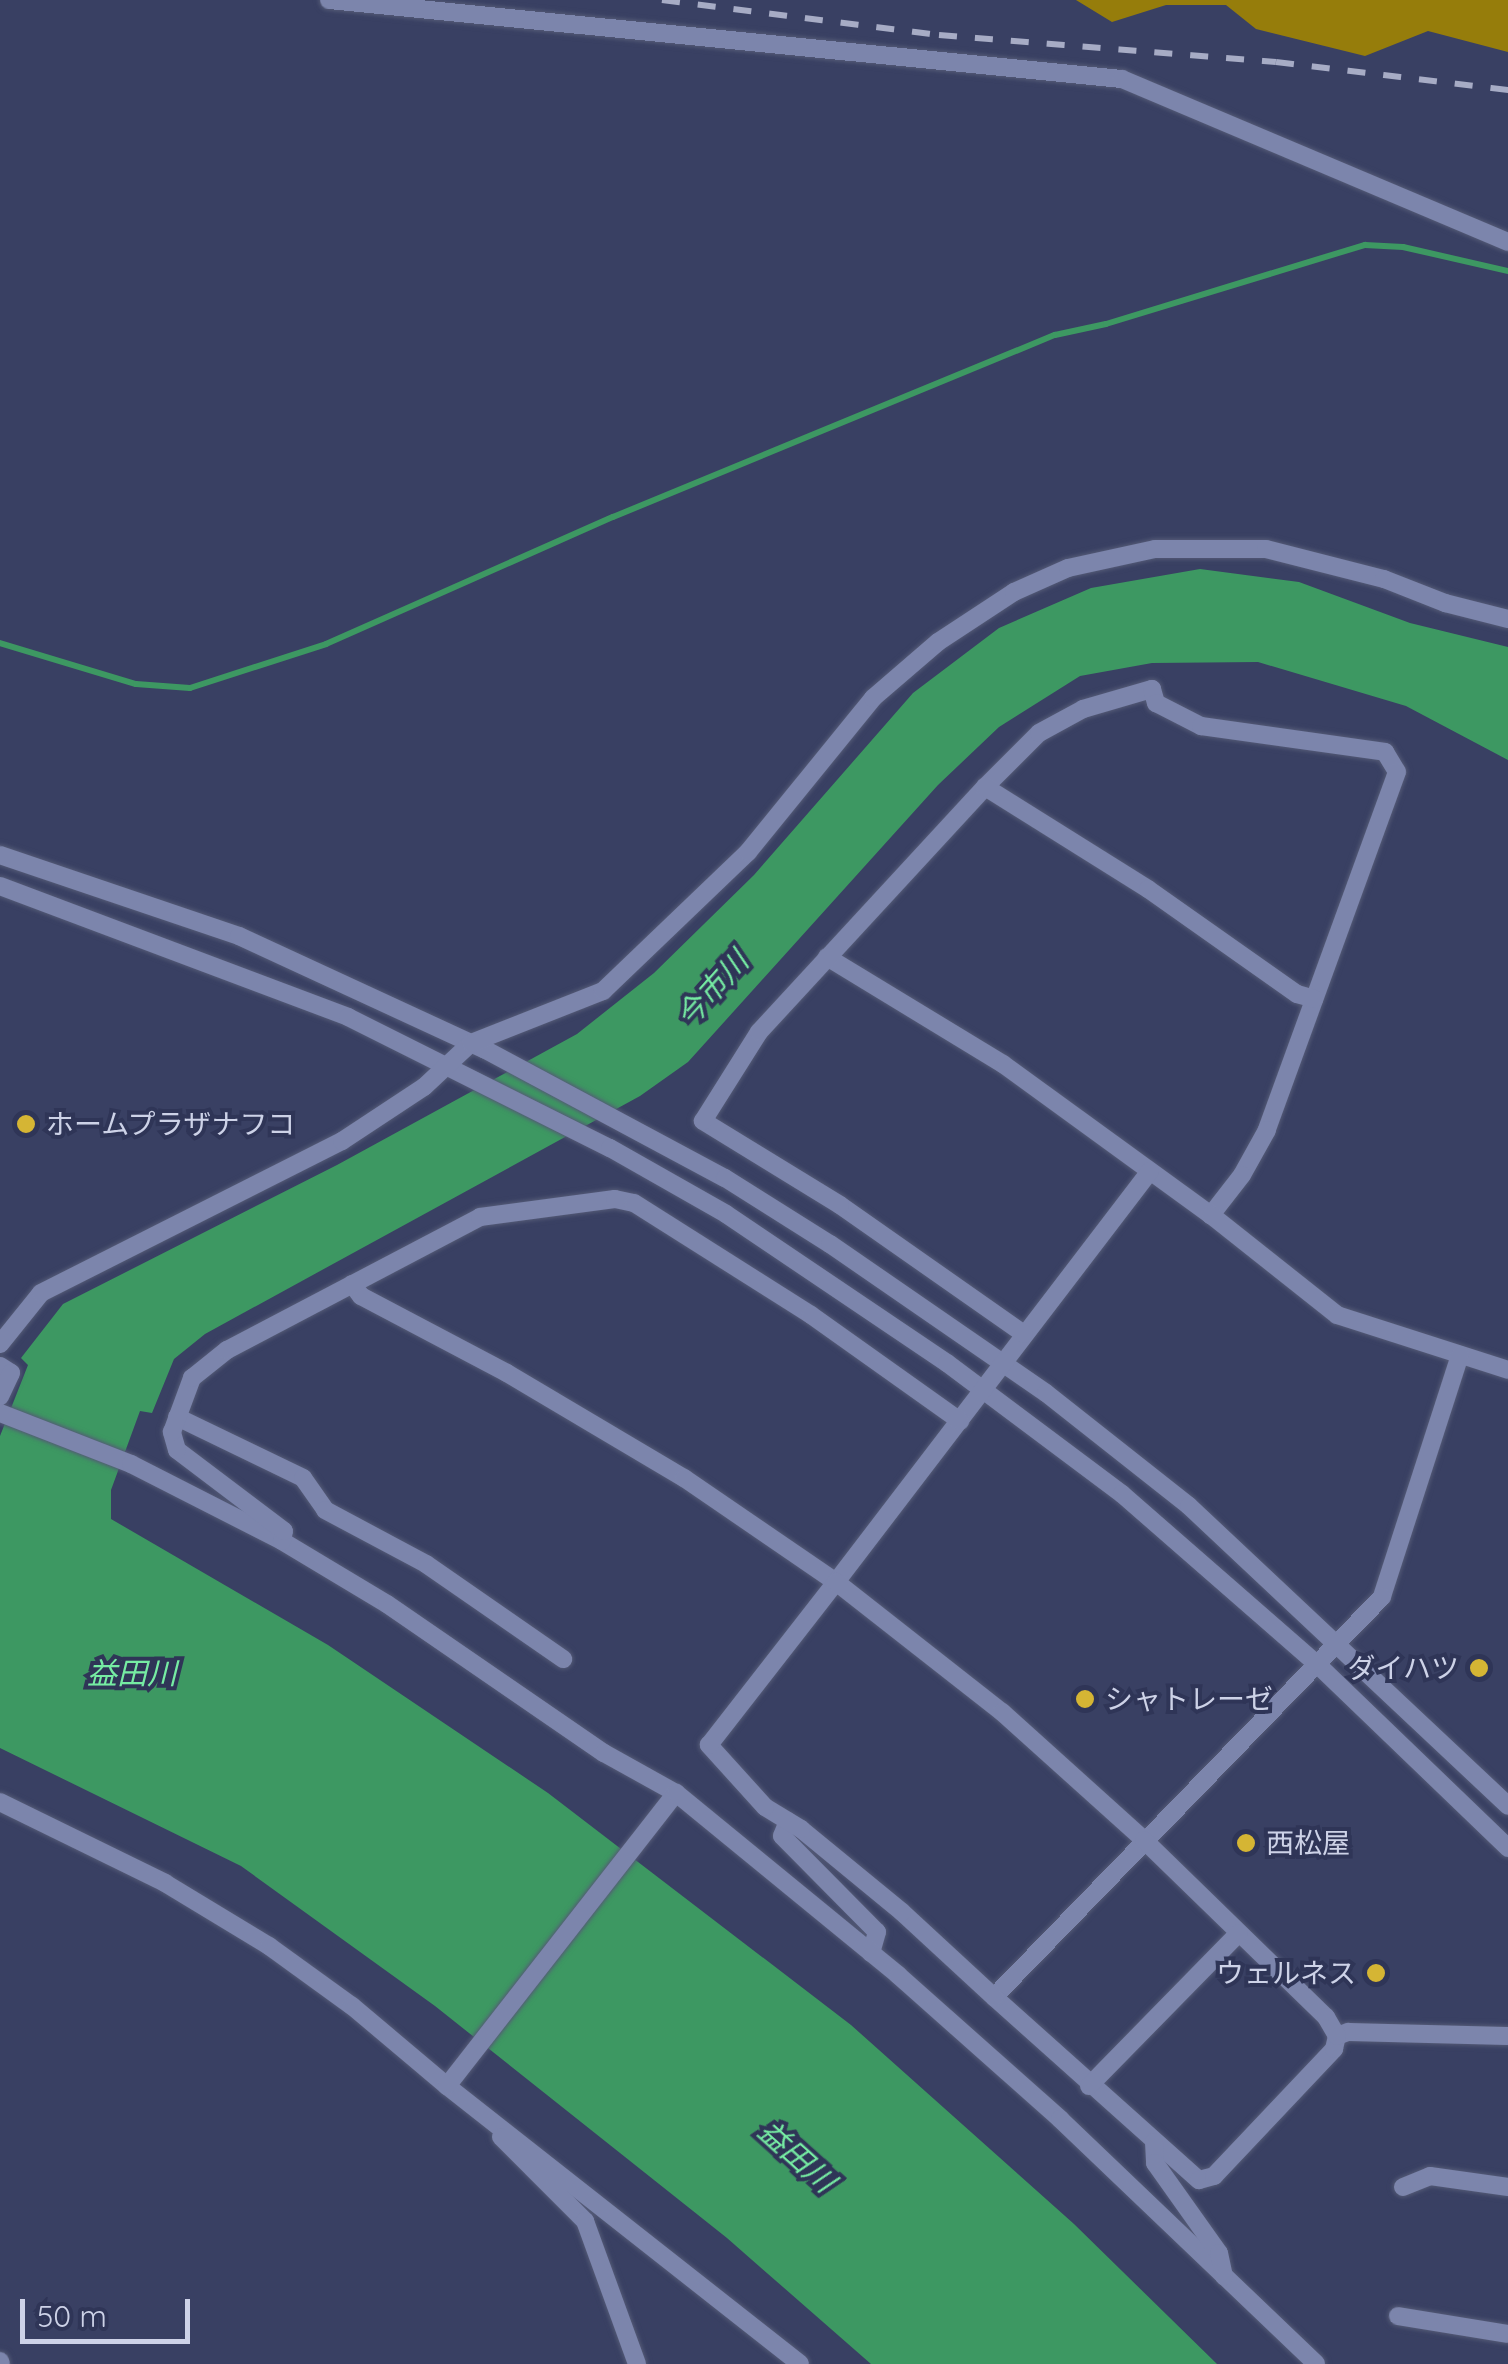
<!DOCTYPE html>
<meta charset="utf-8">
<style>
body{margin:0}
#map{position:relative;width:1508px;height:2364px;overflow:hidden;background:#394063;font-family:Quicksand,"Noto Sans JP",sans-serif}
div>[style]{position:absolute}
.forest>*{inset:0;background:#967d0b}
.water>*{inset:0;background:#3d9862}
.stream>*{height:6px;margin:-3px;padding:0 3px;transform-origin:3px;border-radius:3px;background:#3d9862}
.roads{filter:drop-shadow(0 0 2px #545a76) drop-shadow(0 0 2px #545a76)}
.minor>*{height:18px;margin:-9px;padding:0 9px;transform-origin:9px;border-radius:9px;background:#7c85ac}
.rail>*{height:6px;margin-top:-3px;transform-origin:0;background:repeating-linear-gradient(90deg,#a7acc5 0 18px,transparent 0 36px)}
.dots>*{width:28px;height:28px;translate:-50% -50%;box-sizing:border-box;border:5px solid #2f3557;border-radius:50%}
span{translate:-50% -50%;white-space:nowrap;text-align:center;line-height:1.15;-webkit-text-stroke:8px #2f3557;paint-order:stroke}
.poi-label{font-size:28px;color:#cdd2e7}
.left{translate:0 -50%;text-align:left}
.right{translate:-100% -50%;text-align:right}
.water-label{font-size:30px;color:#76eca3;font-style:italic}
.scale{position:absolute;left:20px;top:2299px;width:170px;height:45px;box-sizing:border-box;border:5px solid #cdd2e7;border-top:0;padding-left:12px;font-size:30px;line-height:35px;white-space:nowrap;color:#cdd2e7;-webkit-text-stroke:8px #2f3557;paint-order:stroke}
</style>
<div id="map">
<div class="forest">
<div style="clip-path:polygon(1076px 0,1508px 0,1508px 52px,1428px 31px,1365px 56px,1256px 29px,1226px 5px,1166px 5px,1112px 22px)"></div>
</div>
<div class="water">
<div style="clip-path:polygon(1200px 569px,1299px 582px,1410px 623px,1508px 647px,1508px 760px,1406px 706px,1258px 662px,1152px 663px,1080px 676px,999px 727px,938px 785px,688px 1062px,640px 1096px,205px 1334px,174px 1359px,152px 1413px,140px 1411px,111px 1490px,111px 1519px,328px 1645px,548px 1793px,851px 2025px,1074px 2224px,1217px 2364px,871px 2364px,727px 2238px,435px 2006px,241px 1866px,0 1748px,0 1436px,28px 1365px,21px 1358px,63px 1304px,337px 1165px,577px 1034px,654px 973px,754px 875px,913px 693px,999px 628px,1091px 588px)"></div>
</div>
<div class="stream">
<div style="left:0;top:643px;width:142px;rotate:16.8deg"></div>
<div style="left:136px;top:684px;width:54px;rotate:4.2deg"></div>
<div style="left:190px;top:688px;width:143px;rotate:-17.9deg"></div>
<div style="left:326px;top:644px;width:314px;rotate:-23.9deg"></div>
<div style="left:613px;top:517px;width:478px;rotate:-22.4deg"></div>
<div style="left:1055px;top:335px;width:52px;rotate:-12.2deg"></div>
<div style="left:1106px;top:324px;width:271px;rotate:-17deg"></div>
<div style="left:1365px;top:245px;width:38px;rotate:3deg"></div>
<div style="left:1403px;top:247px;width:108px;rotate:12.9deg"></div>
</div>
<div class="roads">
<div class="minor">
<div style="left:329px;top:0;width:797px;rotate:5.69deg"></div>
<div style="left:1122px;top:79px;width:419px;rotate:22.9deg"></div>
<div style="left:985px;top:787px;width:76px;rotate:-45deg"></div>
<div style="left:1039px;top:733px;width:50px;rotate:-28.6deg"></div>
<div style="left:1083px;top:709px;width:72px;rotate:-16.2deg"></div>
<div style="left:1152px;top:689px;width:15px;rotate:74deg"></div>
<div style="left:1156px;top:703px;width:51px;rotate:27.1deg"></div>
<div style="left:1201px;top:726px;width:186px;rotate:8deg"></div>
<div style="left:1385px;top:752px;width:23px;rotate:59deg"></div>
<div style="left:1397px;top:772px;width:381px;rotate:110deg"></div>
<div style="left:1267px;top:1130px;width:51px;rotate:119.1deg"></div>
<div style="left:1242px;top:1175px;width:51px;rotate:127.8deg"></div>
<div style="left:0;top:855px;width:252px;rotate:18.7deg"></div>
<div style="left:239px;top:936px;width:270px;rotate:24.8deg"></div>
<div style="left:484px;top:1049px;width:273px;rotate:28.2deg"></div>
<div style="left:725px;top:1178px;width:124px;rotate:32.2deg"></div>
<div style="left:830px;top:1244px;width:262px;rotate:34.6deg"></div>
<div style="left:1046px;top:1393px;width:182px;rotate:38.3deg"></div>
<div style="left:1189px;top:1506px;width:438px;rotate:43.2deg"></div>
<div style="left:0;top:886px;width:372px;rotate:20.6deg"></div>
<div style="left:348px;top:1017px;width:293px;rotate:26.6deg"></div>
<div style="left:610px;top:1148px;width:133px;rotate:29.6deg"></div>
<div style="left:726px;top:1214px;width:267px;rotate:34deg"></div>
<div style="left:947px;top:1363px;width:219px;rotate:36.8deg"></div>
<div style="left:1122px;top:1494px;width:260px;rotate:41.1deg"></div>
<div style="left:1318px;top:1665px;width:264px;rotate:43.9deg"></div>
<div style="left:827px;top:957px;width:206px;rotate:31.3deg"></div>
<div style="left:1003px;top:1064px;width:257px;rotate:36deg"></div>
<div style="left:1211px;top:1215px;width:161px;rotate:38.4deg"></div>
<div style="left:1337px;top:1315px;width:180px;rotate:17.8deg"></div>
<div style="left:352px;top:1284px;width:15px;rotate:53deg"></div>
<div style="left:361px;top:1296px;width:165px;rotate:27.8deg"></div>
<div style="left:507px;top:1373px;width:206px;rotate:30.7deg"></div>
<div style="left:684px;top:1478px;width:184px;rotate:34.4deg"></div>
<div style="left:836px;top:1582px;width:517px;rotate:-52.62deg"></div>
<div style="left:1024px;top:1334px;width:225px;rotate:-145deg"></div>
<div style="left:840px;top:1205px;width:161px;rotate:-148.5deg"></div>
<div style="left:703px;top:1121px;width:105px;rotate:-57.8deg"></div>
<div style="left:759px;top:1032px;width:333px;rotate:-47.3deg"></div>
<div style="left:985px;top:787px;width:192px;rotate:32deg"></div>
<div style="left:1148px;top:889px;width:182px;rotate:35.2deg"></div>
<div style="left:1297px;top:994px;width:18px;rotate:16deg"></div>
<div style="left:0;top:1344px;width:65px;rotate:-51.2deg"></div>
<div style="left:41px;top:1293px;width:337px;rotate:-26.8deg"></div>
<div style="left:342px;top:1141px;width:98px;rotate:-33.4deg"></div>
<div style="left:424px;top:1087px;width:64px;rotate:-43.1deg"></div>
<div style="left:471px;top:1043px;width:142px;rotate:-21.5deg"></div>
<div style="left:603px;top:991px;width:201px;rotate:-43.8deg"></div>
<div style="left:748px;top:852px;width:198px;rotate:-50.9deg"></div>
<div style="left:873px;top:698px;width:86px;rotate:-40.7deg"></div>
<div style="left:938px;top:642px;width:91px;rotate:-33.3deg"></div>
<div style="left:1014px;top:592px;width:59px;rotate:-24deg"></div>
<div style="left:1068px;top:568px;width:89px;rotate:-12.3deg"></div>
<div style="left:1155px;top:549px;width:111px"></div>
<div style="left:1266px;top:549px;width:122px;rotate:14.3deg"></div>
<div style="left:1384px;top:579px;width:66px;rotate:21.5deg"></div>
<div style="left:1445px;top:603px;width:65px;rotate:14.3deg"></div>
<div style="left:1460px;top:1355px;width:254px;rotate:107.9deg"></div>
<div style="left:1382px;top:1597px;width:557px;rotate:134.13deg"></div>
<div style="left:994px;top:1997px;width:275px;rotate:41.8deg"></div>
<div style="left:1199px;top:2180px;width:16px;rotate:-15deg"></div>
<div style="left:1214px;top:2176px;width:175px;rotate:-46.6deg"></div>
<div style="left:1334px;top:2049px;width:13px;rotate:-77deg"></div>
<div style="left:1337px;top:2036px;width:12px;rotate:-20deg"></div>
<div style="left:1348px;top:2032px;width:160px;rotate:1.4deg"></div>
<div style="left:0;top:1366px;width:13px;rotate:32deg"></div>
<div style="left:11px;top:1373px;width:26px;rotate:115deg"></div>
<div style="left:0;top:1413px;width:141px;rotate:21.3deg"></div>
<div style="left:131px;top:1464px;width:169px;rotate:27deg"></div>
<div style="left:282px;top:1541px;width:122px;rotate:31deg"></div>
<div style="left:387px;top:1604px;width:263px;rotate:34.5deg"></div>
<div style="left:604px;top:1753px;width:82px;rotate:29.1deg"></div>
<div style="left:177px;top:1417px;width:140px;rotate:25.8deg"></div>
<div style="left:303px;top:1478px;width:39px;rotate:55deg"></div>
<div style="left:325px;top:1510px;width:115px;rotate:28.1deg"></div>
<div style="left:426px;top:1564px;width:167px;rotate:34.7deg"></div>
<div style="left:282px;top:1541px;width:10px;rotate:-79deg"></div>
<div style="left:284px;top:1531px;width:134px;rotate:-142.9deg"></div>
<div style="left:177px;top:1450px;width:19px;rotate:-106deg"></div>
<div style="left:172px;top:1432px;width:58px;rotate:-69.7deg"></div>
<div style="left:192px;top:1378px;width:45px;rotate:-38.7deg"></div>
<div style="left:227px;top:1350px;width:286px;rotate:-27.7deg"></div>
<div style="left:480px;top:1217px;width:136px;rotate:-7.6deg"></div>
<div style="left:615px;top:1199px;width:19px;rotate:12deg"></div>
<div style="left:634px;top:1203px;width:209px;rotate:32.3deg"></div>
<div style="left:811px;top:1315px;width:183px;rotate:35.4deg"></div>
<div style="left:0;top:1802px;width:184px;rotate:26.1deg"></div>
<div style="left:165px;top:1883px;width:122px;rotate:31.2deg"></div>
<div style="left:269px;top:1946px;width:102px;rotate:35.9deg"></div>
<div style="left:352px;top:2006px;width:124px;rotate:40.1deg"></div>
<div style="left:447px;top:2086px;width:449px;rotate:38.2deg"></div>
<div style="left:788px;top:1821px;width:16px;rotate:112deg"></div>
<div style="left:782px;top:1836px;width:135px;rotate:45.3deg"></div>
<div style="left:877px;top:1932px;width:22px;rotate:106deg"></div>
<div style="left:994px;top:1997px;width:125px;rotate:-137.3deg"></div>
<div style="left:902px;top:1912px;width:131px;rotate:-140.6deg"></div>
<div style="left:801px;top:1829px;width:42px;rotate:-148.6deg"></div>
<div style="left:765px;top:1807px;width:84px;rotate:-132.1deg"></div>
<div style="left:709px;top:1745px;width:207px;rotate:-52.1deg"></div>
<div style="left:836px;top:1582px;width:211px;rotate:38.1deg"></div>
<div style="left:1002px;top:1712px;width:191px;rotate:42deg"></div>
<div style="left:1144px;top:1840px;width:254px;rotate:44.2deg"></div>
<div style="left:1326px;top:2017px;width:22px;rotate:60deg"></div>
<div style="left:447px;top:2086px;width:372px;rotate:-52deg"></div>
<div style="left:676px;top:1793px;width:287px;rotate:39.3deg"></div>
<div style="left:898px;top:1975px;width:217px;rotate:41.6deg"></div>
<div style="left:1060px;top:2119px;width:354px;rotate:43.7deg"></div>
<div style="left:1089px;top:2086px;width:214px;rotate:-45.6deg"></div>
<div style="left:501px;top:2137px;width:119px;rotate:45deg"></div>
<div style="left:585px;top:2221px;width:152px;rotate:70deg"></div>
<div style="left:1154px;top:2142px;width:21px;rotate:87deg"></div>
<div style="left:1155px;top:2163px;width:110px;rotate:54.6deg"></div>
<div style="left:1219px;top:2253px;width:24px;rotate:78deg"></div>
<div style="left:1403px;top:2187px;width:29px;rotate:-22deg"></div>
<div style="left:1430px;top:2176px;width:79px;rotate:8deg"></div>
<div style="left:1398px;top:2316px;width:111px;rotate:9.3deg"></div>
<div style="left:0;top:2361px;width:3px;rotate:72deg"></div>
</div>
</div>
<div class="rail">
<div style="left:662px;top:0;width:279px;rotate:7.2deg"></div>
<div style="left:939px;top:35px;width:338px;rotate:4.6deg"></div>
<div style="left:1276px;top:62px;width:234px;rotate:6.9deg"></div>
</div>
<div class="dots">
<div style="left:26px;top:1124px;background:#d5b534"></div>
<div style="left:1479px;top:1668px;background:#d5b534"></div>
<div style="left:1085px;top:1699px;background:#d5b534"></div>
<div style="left:1246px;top:1843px;background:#d5b534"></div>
<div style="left:1376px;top:1973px;background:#d5b534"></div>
</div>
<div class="poi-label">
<span class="left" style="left:46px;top:1124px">ホームプラザナフコ</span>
<span class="right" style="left:1459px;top:1668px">ダイハツ</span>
<span class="left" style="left:1105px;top:1699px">シャトレーゼ</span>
<span class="left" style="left:1266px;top:1843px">西松屋</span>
<span class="right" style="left:1356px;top:1973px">ウェルネス</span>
</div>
<div class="water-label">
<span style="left:712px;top:989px;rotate:-48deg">今市川</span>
<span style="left:132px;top:1673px">益田川</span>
<span style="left:797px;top:2156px;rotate:42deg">益田川</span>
</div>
<div class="scale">50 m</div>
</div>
